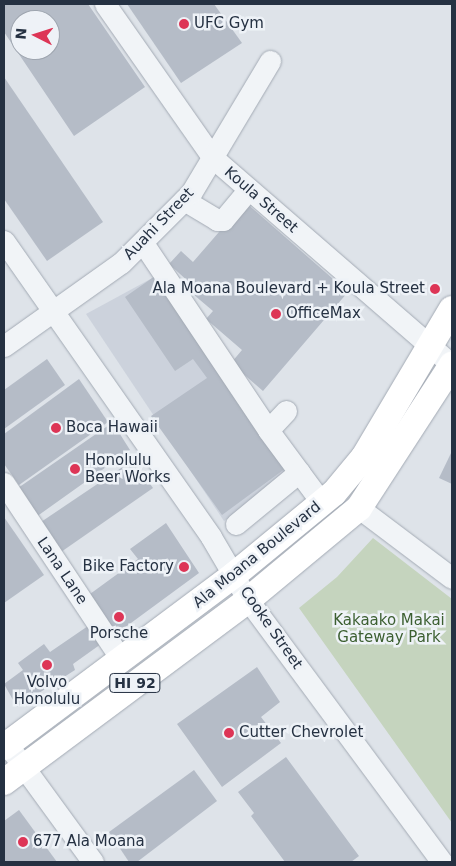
<!DOCTYPE html>
<style>
body{margin:0}
#map{position:relative;width:456px;height:866px;overflow:hidden;background:#dee3e9;font-family:"DejaVu Sans",sans-serif}
div>[style]{position:absolute}
.built>*{inset:0;background:#ccd2dc}
.green>*{inset:0;background:#c5d4be}
.building>*{inset:0;background:#b5bcc7}
.roads{filter:drop-shadow(0 0 1px #a3aab4) drop-shadow(0 0 1px #a3aab4)}
.minor>*{height:21px;margin:-10.5px;padding:0 10.5px;transform-origin:10.5px;border-radius:10.5px;background:#f1f4f7}
.major>*{height:26px;margin:-13px;padding:0 13px;transform-origin:13px;border-radius:13px;background:#fff}
.dots>*{width:14px;height:14px;translate:-50% -50%;box-sizing:border-box;border:2px solid #eef2f7;border-radius:50%}
span{translate:-50% -50%;white-space:nowrap;text-align:center;line-height:1.15;-webkit-text-stroke:5px #eef2f7;paint-order:stroke}
.shield-label span{padding:1px 4px;background:#eef2f7;border:1px solid;border-radius:4px;-webkit-text-stroke-width:0}
.shield-label{font-size:14px;color:#253142;font-weight:700}
.poi-label{font-size:15px;color:#253142}
.left{translate:0 -50%;text-align:left}
.right{translate:-100% -50%;text-align:right}
.street-label{font-size:15px;color:#253142}
.park-label{font-size:15px;color:#3c5f31}
.frame{position:absolute;inset:0;border:5px solid #253142;pointer-events:none}
.north{position:absolute;left:10px;top:10px;width:50px;height:50px;box-sizing:border-box;background:#eef2f7;border:1px solid #9ea5af;border-radius:50%;rotate:275deg;font-size:14px;font-weight:700;line-height:20px;text-align:center;color:#253142}
.north::after{content:'';display:block;margin:auto;width:18px;height:22px;background:#dd3556;clip-path:polygon(50% 0,100% 100%,50% 72%,0 100%)}
</style>
<div id="map">
<div class="built">
<div style="clip-path:polygon(156px 276px,288px 476px,224px 521px,86px 314px)"></div>
</div>
<div class="green">
<div style="clip-path:polygon(373px 538px,452px 599px,452px 823px,299px 608px,337px 577px)"></div>
</div>
<div class="building">
<div style="clip-path:polygon(evenodd,4px 4px,88px 4px,145px 87px,74px 136px,4px 32px,4px 4px,20px 20px,50px 20px,50px 50px,20px 50px,20px 20px)"></div>
<div style="clip-path:polygon(127px 4px,214px 4px,242px 43px,181px 83px)"></div>
<div style="clip-path:polygon(4px 77px,103px 222px,47px 261px,4px 199px)"></div>
<div style="clip-path:polygon(245px 202px,348px 292px,263px 391px,231px 363px,242px 350px,206px 319px,213px 311px,187px 289px,191px 284px,169px 264px,181px 251px,193px 262px)"></div>
<div style="clip-path:polygon(155px 276px,286px 468px,222px 515px,151px 416px,207px 378px,193px 359px,175px 371px,125px 297px)"></div>
<div style="clip-path:polygon(47px 359px,65px 385px,4px 429px,4px 390px)"></div>
<div style="clip-path:polygon(79px 379px,108px 422px,19px 485px,4px 464px,4px 434px)"></div>
<div style="clip-path:polygon(109px 425px,114px 434px,118px 431px,130px 450px,36px 517px,18px 488px)"></div>
<div style="clip-path:polygon(452px 451px,452px 484px,439px 478px)"></div>
<div style="clip-path:polygon(133px 460px,153px 488px,61px 552px,41px 522px)"></div>
<div style="clip-path:polygon(4px 517px,44px 575px,4px 603px)"></div>
<div style="clip-path:polygon(166px 523px,199px 573px,116px 634px,90px 594px,138px 559px,130px 549px)"></div>
<div style="clip-path:polygon(88px 626px,101px 644px,73px 664px,75px 670px,17px 707px,4px 684px,23px 670px,18px 663px,44px 644px,50px 652px)"></div>
<div style="clip-path:polygon(257px 667px,280px 702px,261px 717px,281px 743px,222px 787px,177px 724px)"></div>
<div style="clip-path:polygon(286px 757px,359px 856px,351px 862px,285px 862px,251px 816px,254px 813px,238px 792px)"></div>
<div style="clip-path:polygon(194px 770px,217px 801px,137px 862px,129px 862px,109px 832px)"></div>
<div style="clip-path:polygon(19px 810px,57px 862px,4px 862px,4px 821px)"></div>
</div>
<div class="roads">
<div class="minor">
<div style="left:105px;top:4px;width:187px;rotate:55deg"></div>
<div style="left:212px;top:157px;width:318px;rotate:40.9deg"></div>
<div style="left:184px;top:200px;width:39px;rotate:31deg"></div>
<div style="left:217px;top:220px;width:6px"></div>
<div style="left:223px;top:220px;width:40px;rotate:-50deg"></div>
<div style="left:4px;top:241px;width:361px;rotate:55deg"></div>
<div style="left:211px;top:537px;width:73px;rotate:59.6deg"></div>
<div style="left:248px;top:600px;width:326px;rotate:53.5deg"></div>
<div style="left:143px;top:243px;width:225px;rotate:56.2deg"></div>
<div style="left:4px;top:346px;width:143px;rotate:-35.4deg"></div>
<div style="left:121px;top:263px;width:99px;rotate:-45deg"></div>
<div style="left:191px;top:193px;width:154px;rotate:-59.1deg"></div>
<div style="left:286px;top:411px;width:26px;rotate:133deg"></div>
<div style="left:268px;top:430px;width:91px;rotate:53.5deg"></div>
<div style="left:4px;top:483px;width:211px;rotate:56.4deg"></div>
<div style="left:359px;top:508px;width:116px;rotate:37deg"></div>
<div style="left:236px;top:524px;width:82px;rotate:-39.5deg"></div>
<div style="left:4px;top:740px;width:151px;rotate:53.9deg"></div>
</div>
<div class="major">
<div style="left:4px;top:747px;width:287px;rotate:-36.8deg"></div>
<div style="left:234px;top:575px;width:129px;rotate:-39.4deg"></div>
<div style="left:334px;top:493px;width:47px;rotate:-50.2deg"></div>
<div style="left:364px;top:457px;width:172px;rotate:-59.3deg"></div>
<div style="left:4px;top:782px;width:304px;rotate:-36.7deg"></div>
<div style="left:248px;top:600px;width:144px;rotate:-39.7deg"></div>
<div style="left:359px;top:508px;width:171px;rotate:-57deg"></div>
</div>
</div>
<div class="dots">
<div style="left:184px;top:24px;background:#dd3556"></div>
<div style="left:435px;top:289px;background:#dd3556"></div>
<div style="left:276px;top:314px;background:#dd3556"></div>
<div style="left:56px;top:428px;background:#dd3556"></div>
<div style="left:75px;top:469px;background:#dd3556"></div>
<div style="left:184px;top:567px;background:#dd3556"></div>
<div style="left:119px;top:617px;background:#dd3556"></div>
<div style="left:47px;top:665px;background:#dd3556"></div>
<div style="left:229px;top:733px;background:#dd3556"></div>
<div style="left:23px;top:842px;background:#dd3556"></div>
</div>
<div class="shield-label">
<span style="left:135px;top:683px">HI 92</span>
</div>
<div class="poi-label">
<span class="left" style="left:194px;top:24px">UFC Gym</span>
<span class="right" style="left:425px;top:289px">Ala Moana Boulevard + Koula Street</span>
<span class="left" style="left:286px;top:314px">OfficeMax</span>
<span class="left" style="left:66px;top:428px">Boca Hawaii</span>
<span class="left" style="left:85px;top:469px">Honolulu<br>Beer Works</span>
<span class="right" style="left:174px;top:567px">Bike Factory</span>
<span style="left:119px;top:634px">Porsche</span>
<span style="left:47px;top:691px">Volvo<br>Honolulu</span>
<span class="left" style="left:239px;top:733px">Cutter Chevrolet</span>
<span class="left" style="left:33px;top:842px">677 Ala Moana</span>
</div>
<div class="street-label">
<span style="left:261px;top:200px;rotate:41deg">Koula Street</span>
<span style="left:159px;top:224px;rotate:-46deg">Auahi Street</span>
<span style="left:257px;top:555px;rotate:-39deg">Ala Moana Boulevard</span>
<span style="left:62px;top:571px;rotate:56deg">Lana Lane</span>
<span style="left:271px;top:628px;rotate:55deg">Cooke Street</span>
</div>
<div class="park-label">
<span style="left:389px;top:629px">Kakaako Makai<br>Gateway Park</span>
</div>
<div class="frame"></div>
<div class="north">N</div>
</div>
